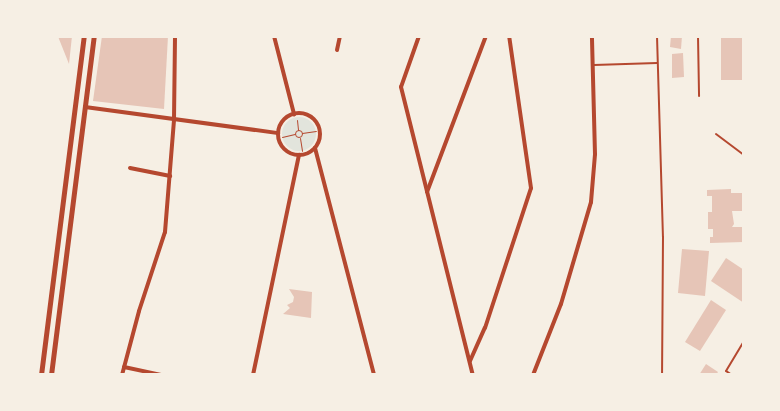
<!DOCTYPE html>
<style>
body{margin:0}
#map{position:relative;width:780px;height:411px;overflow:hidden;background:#f6efe4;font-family:"Public Sans",sans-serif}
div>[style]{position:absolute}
.green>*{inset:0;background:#e2e4dc}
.round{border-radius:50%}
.building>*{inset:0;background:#e6c5b7}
.path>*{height:1px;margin:-0.5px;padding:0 0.5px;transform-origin:0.5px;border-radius:0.5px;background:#b5482f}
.path>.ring{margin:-0.5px;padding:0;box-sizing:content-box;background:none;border:1px solid #b5482f;border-radius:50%}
.service>*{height:2px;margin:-1px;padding:0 1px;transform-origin:1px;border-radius:1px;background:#b5482f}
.minor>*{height:4px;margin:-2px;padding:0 2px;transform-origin:2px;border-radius:2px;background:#b5482f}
.minor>.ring{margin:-2px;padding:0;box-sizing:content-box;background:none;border:4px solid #b5482f;border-radius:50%}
.tertiary>*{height:4.5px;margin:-2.25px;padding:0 2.25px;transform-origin:2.25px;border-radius:2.25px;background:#b5482f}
span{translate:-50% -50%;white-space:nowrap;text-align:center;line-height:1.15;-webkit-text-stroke:4.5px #f6efe4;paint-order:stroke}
.frame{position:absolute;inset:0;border:38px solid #f6efe4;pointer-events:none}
</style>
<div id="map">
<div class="green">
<div class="round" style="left:282px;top:117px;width:34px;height:34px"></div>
</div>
<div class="building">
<div style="clip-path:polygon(58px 36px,72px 36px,69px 64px,59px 39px)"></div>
<div style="clip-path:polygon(102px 36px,168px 36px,164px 109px,93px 101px)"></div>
<div style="clip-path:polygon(671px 36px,682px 36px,681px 49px,670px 47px)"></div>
<div style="clip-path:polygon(721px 36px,744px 36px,744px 80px,721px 80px)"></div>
<div style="clip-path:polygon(683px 53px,684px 77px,672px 78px,672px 54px)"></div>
<div style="clip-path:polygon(731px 189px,731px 193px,744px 193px,744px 211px,732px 211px,734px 224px,732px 227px,744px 227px,744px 242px,710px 243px,710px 237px,713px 237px,713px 229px,708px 229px,708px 212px,712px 212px,712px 196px,707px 196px,707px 190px)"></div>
<div style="clip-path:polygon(682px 249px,709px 251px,705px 296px,678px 293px)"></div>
<div style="clip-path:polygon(726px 258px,744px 270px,744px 303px,711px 281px)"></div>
<div style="clip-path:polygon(289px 289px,312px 292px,311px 318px,283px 314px,290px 308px,287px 305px,293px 302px,294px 297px)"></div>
<div style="clip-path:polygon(711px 300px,726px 310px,700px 351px,685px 342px)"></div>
<div style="clip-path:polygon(706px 364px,718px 372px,716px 375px,699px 375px)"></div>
</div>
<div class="path">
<div style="left:297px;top:120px;width:10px;rotate:84deg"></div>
<div class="ring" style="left:295.5px;top:130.5px;width:6px;height:6px"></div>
<div style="left:302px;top:133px;width:14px;rotate:-8deg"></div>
<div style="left:282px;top:137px;width:13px;rotate:-13deg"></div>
<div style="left:300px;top:138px;width:13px;rotate:81deg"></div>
</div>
<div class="service">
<div style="left:657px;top:36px;width:201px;rotate:88.3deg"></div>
<div style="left:663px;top:237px;width:138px;rotate:90.4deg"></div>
<div style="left:698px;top:36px;width:60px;rotate:89deg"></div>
<div style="left:594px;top:65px;width:63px;rotate:-1.8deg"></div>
<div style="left:716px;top:134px;width:35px;rotate:37deg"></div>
<div style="left:732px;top:375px;width:7px;rotate:-146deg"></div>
<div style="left:726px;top:371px;width:35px;rotate:-59deg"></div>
</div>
<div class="minor">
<div style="left:274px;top:36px;width:81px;rotate:75.6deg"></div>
<div style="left:419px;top:36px;width:54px;rotate:109.4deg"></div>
<div style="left:401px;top:87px;width:297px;rotate:76deg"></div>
<div style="left:337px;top:50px;width:14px;rotate:-78deg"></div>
<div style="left:85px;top:107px;width:195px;rotate:7.7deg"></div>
<div class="ring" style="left:278px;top:113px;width:38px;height:38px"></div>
<div style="left:315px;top:148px;width:235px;rotate:75.4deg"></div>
<div style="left:130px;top:168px;width:41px;rotate:11.3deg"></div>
<div style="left:427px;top:192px;width:167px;rotate:-69.3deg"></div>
<div style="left:470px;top:361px;width:36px;rotate:-66deg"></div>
<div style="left:485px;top:328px;width:147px;rotate:-71.8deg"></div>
<div style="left:531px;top:188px;width:154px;rotate:-98.2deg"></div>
<div style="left:124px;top:367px;width:39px;rotate:12deg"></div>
<div style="left:122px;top:375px;width:66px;rotate:-75.1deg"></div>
<div style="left:139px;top:311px;width:83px;rotate:-71.8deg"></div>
<div style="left:165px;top:232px;width:113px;rotate:-85.4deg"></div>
<div style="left:174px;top:119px;width:83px;rotate:-89.3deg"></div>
<div style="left:253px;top:375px;width:225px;rotate:-78.2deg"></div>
<div style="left:533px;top:375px;width:76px;rotate:-68.5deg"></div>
<div style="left:561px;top:304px;width:106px;rotate:-73.6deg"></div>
<div style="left:591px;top:202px;width:48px;rotate:-85.2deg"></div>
<div style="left:595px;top:154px;width:118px;rotate:-91.5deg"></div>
</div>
<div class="tertiary">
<div style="left:41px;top:375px;width:342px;rotate:-82.8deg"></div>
<div style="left:51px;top:375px;width:342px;rotate:-82.8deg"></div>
</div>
<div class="frame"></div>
</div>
